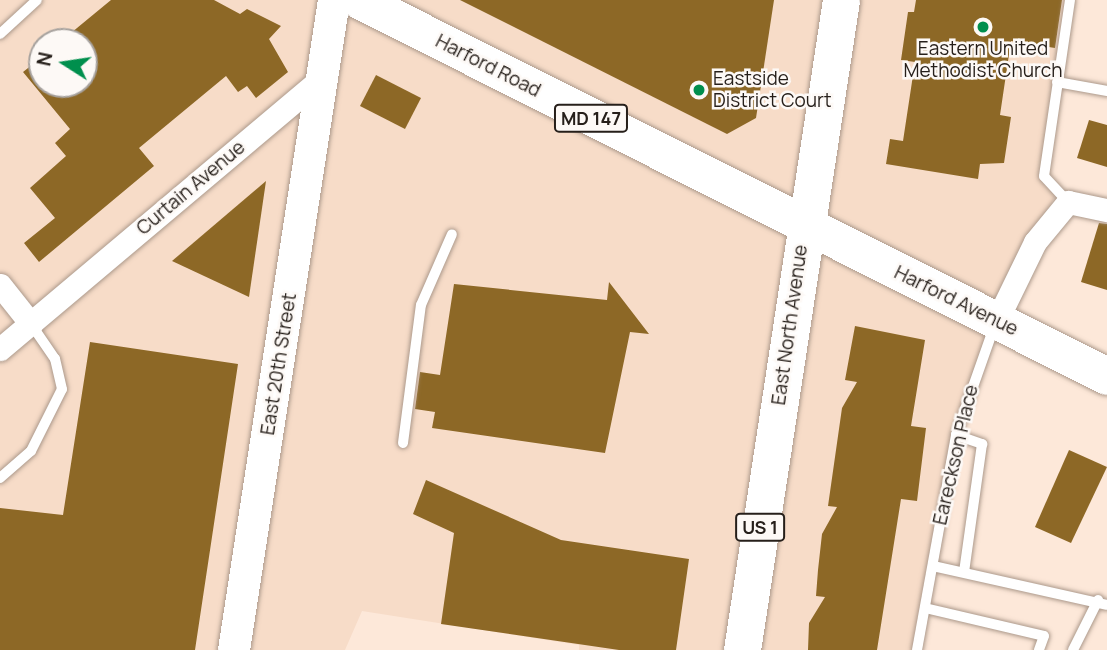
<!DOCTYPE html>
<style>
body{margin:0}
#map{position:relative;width:1107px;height:650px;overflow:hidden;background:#fde8d9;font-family:Manrope,sans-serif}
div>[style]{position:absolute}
.built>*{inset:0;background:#f7dcc8}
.building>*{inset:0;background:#8d6826}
.roads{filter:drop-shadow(0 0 2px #ac998b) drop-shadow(0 0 2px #ac998b)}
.lane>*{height:10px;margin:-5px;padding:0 5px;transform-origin:5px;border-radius:5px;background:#fff}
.street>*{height:23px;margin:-11.5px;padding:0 11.5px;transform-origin:11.5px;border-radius:11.5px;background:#fff}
.secondary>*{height:32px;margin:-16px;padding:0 16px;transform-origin:16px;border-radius:16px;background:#fff}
.primary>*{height:37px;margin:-18.5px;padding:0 18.5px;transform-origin:18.5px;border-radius:18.5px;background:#fff}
.dots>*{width:19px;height:19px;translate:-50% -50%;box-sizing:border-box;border:4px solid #fdf9f6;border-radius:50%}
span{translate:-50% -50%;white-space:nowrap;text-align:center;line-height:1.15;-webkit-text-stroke:5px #fdf9f6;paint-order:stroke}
.shield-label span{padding:2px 5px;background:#fdf9f6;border:2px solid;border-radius:5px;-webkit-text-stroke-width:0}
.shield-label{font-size:18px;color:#261f1a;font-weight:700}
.poi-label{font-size:19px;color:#261f1a}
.left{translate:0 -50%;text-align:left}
.street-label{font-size:19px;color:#261f1a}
.north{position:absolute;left:28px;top:28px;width:70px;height:70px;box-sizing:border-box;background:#fdf9f6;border:2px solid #a7a29e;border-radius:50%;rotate:282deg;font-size:19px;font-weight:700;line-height:28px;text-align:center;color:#261f1a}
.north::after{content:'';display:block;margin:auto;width:24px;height:32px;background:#008f4d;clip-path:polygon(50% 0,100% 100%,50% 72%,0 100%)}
</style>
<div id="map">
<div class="built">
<div style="clip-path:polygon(evenodd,0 0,1071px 0,1045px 168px,1055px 195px,967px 394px,921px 650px,579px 650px,579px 645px,362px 611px,345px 650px,0 650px,0 0,42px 42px,84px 42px,84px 84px,42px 84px,42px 42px)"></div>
</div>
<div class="building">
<div style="clip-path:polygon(111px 0,214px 0,240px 14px,247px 9px,281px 26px,269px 39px,288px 72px,256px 98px,247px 86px,238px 92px,226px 76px,139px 148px,154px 166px,39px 262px,24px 243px,55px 218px,30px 188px,66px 156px,55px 143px,70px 129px,23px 72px,42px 57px,42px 84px,84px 84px,84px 42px,60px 42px)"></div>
<div style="clip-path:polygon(460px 0,774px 0,756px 118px,727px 134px)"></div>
<div style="clip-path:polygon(916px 0,1062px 0,1055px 48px,1011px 41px,1000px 115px,1011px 117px,1004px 163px,980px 164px,978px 179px,886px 164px,890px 139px,903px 141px,915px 62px,901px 60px,908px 12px,914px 12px)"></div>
<div style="clip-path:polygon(376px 75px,421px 98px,405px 129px,360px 106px)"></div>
<div style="clip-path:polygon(1089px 120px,1107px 125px,1107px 167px,1077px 158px)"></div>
<div style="clip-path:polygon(266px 181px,249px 297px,172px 261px)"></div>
<div style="clip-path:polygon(1099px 223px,1107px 224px,1107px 290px,1081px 282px)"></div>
<div style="clip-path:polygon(609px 282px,649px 334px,630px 332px,605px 453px,432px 428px,435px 412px,415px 409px,420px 372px,440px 375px,454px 284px,607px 300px)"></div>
<div style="clip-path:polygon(855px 326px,925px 340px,911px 426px,926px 428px,917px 501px,901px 499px,877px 650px,808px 650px,809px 623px,825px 597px,816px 596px,818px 570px,822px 534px,837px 507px,828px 506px,842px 408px,857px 382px,845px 380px)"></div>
<div style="clip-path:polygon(90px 342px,238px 364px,195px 650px,0 650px,0 508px,63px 515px)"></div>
<div style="clip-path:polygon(1069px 450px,1107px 467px,1071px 543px,1035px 527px)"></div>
<div style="clip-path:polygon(426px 480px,561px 540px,689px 559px,676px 650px,619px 650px,441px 624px,454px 533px,413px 514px)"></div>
</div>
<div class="roads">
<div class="lane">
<div style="left:0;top:34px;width:50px;rotate:-42.6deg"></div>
<div style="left:1057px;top:82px;width:51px;rotate:10.2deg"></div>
<div style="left:1068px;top:202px;width:35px;rotate:-133deg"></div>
<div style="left:1044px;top:176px;width:178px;rotate:-81.6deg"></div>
<div style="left:956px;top:435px;width:28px;rotate:19deg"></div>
<div style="left:982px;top:444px;width:129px;rotate:98deg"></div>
<div style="left:403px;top:443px;width:139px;rotate:-82.6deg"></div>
<div style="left:421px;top:305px;width:77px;rotate:-66.4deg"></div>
<div style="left:0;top:478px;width:41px;rotate:-41.1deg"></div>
<div style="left:31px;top:451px;width:69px;rotate:-63.4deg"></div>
<div style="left:62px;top:389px;width:31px;rotate:-103deg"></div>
<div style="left:55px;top:359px;width:42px;rotate:-124.4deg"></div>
<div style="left:933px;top:566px;width:178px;rotate:12.6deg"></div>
<div style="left:925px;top:608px;width:122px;rotate:13.2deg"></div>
<div style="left:1044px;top:636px;width:15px;rotate:110deg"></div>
<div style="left:917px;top:650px;width:219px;rotate:-79.7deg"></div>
<div style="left:956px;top:435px;width:114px;rotate:-70.6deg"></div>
<div style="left:1073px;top:650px;width:56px;rotate:-63.4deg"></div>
</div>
<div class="street">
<div style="left:0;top:285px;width:50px;rotate:51.5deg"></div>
<div style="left:996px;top:322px;width:89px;rotate:-64deg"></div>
<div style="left:1035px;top:242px;width:52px;rotate:-50.5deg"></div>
<div style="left:1068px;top:202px;width:40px;rotate:12deg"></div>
<div style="left:0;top:349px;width:422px;rotate:-40.1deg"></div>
</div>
<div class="secondary">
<div style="left:234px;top:650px;width:658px;rotate:-81.25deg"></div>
</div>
<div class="primary">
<div style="left:359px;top:0;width:837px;rotate:26.69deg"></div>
<div style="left:742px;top:650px;width:657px;rotate:-81.34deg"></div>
</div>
</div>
<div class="dots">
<div style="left:983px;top:27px;background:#008f4d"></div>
<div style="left:699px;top:90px;background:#008f4d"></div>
</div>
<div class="shield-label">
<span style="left:591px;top:118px">MD 147</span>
<span style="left:760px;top:527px">US 1</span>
</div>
<div class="poi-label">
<span style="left:983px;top:60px">Eastern United<br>Methodist Church</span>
<span class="left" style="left:713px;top:90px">Eastside<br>District Court</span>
</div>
<div class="street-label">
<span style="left:488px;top:66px;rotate:27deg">Harford Road</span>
<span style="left:191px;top:188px;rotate:-40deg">Curtain Avenue</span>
<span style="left:956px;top:301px;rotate:26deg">Harford Avenue</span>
<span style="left:790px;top:325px;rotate:-82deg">East North Avenue</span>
<span style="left:279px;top:364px;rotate:-81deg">East 20th Street</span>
<span style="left:956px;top:455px;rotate:-77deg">Eareckson Place</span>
</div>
<div class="north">N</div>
</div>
